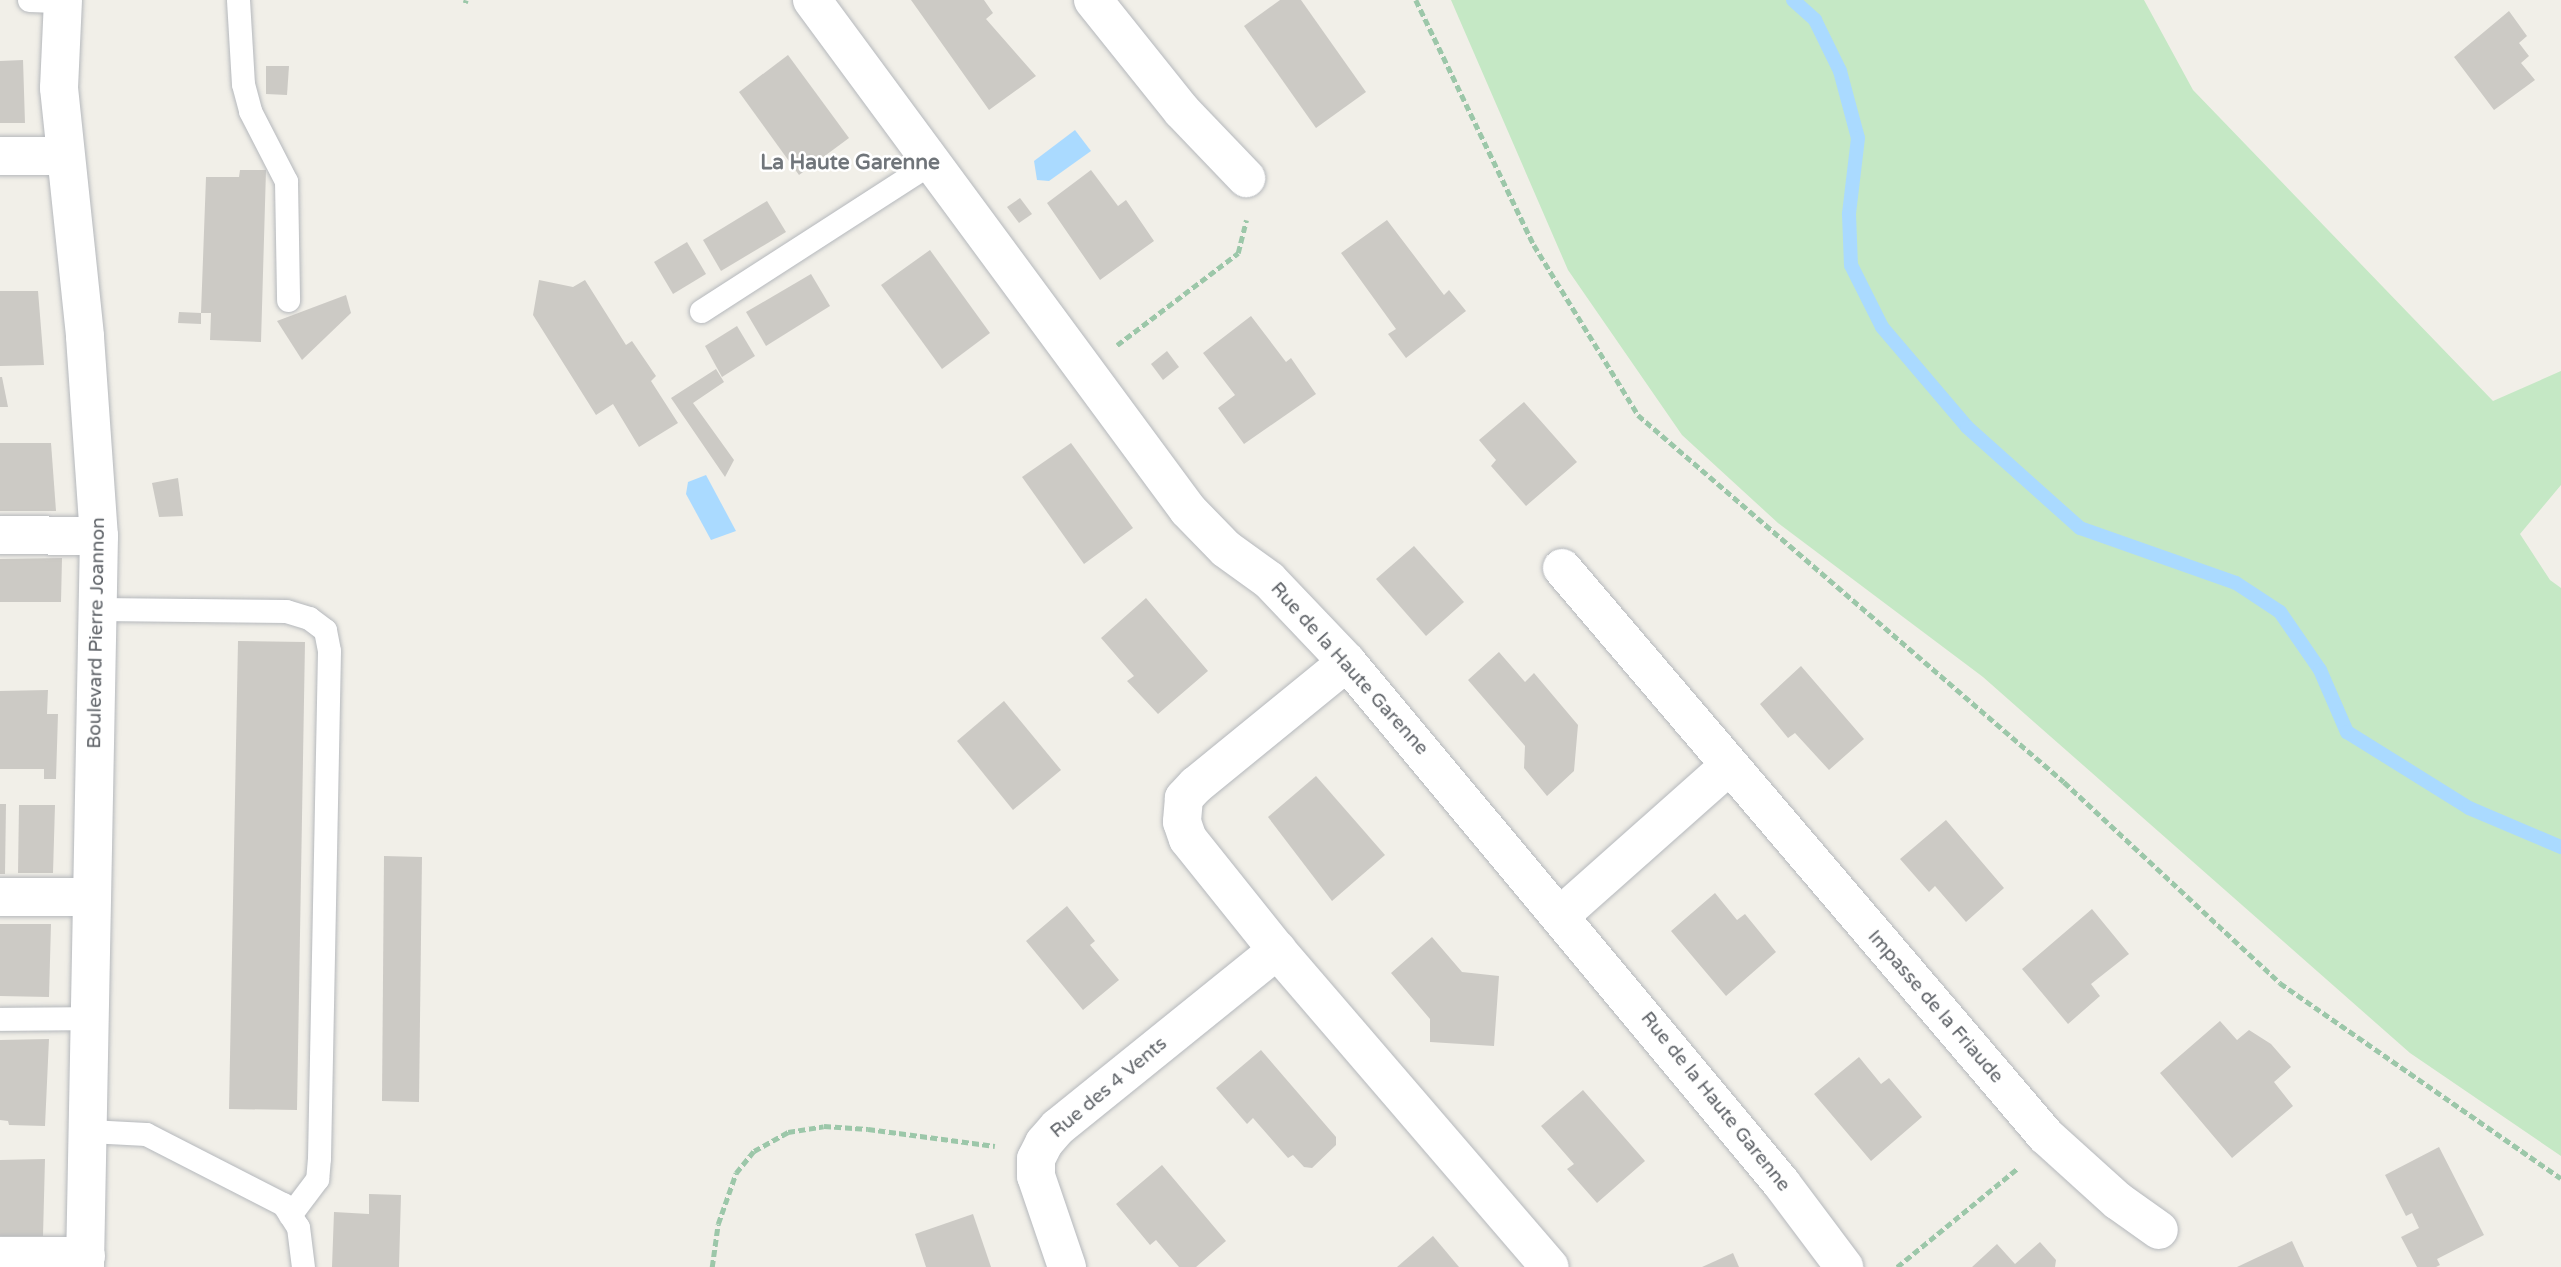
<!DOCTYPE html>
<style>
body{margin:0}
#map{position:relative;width:2561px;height:1267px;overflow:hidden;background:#f1efe8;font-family:"Varela Round",sans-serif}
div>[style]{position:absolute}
.green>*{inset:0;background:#c5e8c5}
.water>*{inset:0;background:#aadaff}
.stream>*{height:14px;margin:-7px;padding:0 7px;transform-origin:7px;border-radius:7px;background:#aadaff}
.building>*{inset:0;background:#cccac5}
.path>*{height:4.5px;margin-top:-2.25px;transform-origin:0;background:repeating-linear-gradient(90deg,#9cc7a9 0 7px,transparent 0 10.5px)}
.roads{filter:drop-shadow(0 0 2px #b5b8bc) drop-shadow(0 0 2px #b5b8bc)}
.lane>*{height:23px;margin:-11.5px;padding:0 11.5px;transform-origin:11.5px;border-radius:11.5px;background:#fff}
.street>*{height:38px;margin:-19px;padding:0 19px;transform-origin:19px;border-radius:19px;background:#fff}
span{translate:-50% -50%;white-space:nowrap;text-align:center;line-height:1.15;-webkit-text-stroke:5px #fff;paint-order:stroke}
.street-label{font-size:19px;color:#5f6368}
.neighbourhood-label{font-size:21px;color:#70757a;font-weight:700}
</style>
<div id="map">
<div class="green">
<div style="clip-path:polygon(1451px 0,2144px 0,2193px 90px,2493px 401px,2561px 371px,2561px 485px,2520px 534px,2550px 580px,2561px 588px,2561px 1156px,2410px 1053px,1983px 677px,1778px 523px,1682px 435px,1568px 270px)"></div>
</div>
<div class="water">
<div style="clip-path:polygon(1075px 130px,1091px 151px,1049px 181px,1037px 180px,1034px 161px)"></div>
<div style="clip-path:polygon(706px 475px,736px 531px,711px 540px,686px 494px,688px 482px)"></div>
</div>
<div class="stream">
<div style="left:1793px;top:0;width:30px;rotate:42deg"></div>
<div style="left:1815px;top:20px;width:57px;rotate:63.9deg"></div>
<div style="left:1840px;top:71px;width:69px;rotate:75deg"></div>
<div style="left:1858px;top:138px;width:77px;rotate:96.8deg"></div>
<div style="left:1849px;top:214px;width:51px;rotate:87.8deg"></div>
<div style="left:1851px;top:265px;width:69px;rotate:63.4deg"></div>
<div style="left:1882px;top:327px;width:131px;rotate:49.6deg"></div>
<div style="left:1967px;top:427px;width:152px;rotate:41.8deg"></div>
<div style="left:2080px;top:528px;width:165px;rotate:19.4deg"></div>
<div style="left:2236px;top:583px;width:53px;rotate:33.4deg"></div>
<div style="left:2280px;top:612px;width:70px;rotate:55.4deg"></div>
<div style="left:2320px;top:670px;width:68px;rotate:66.5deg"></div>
<div style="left:2347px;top:732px;width:144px;rotate:31.9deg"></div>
<div style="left:2469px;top:808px;width:100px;rotate:23deg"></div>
</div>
<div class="building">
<div style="clip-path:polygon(911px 0,984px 0,993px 13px,986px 19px,1036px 76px,989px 110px)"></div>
<div style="clip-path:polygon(1280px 0,1301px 0,1366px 92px,1316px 128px,1244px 26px)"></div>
<div style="clip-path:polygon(2509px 11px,2527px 36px,2519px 43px,2529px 56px,2521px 63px,2535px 80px,2494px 110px,2454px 57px)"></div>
<div style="clip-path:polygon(788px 55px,849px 138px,799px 175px,739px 92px)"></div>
<div style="clip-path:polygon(23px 60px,25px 123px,0 123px,0 61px)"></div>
<div style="clip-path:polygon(266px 66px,289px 66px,287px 95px,266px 94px)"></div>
<div style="clip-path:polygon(240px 170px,266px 170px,261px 342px,210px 340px,211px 313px,201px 313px,206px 177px,239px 177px)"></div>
<div style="clip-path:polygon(1091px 170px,1118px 206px,1126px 200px,1154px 241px,1100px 280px,1047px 203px)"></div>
<div style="clip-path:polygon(1020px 198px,1032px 214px,1019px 223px,1007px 207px)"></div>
<div style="clip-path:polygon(767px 201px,786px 232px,721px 271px,703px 240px)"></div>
<div style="clip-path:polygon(1387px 220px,1444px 295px,1449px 290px,1466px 311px,1406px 358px,1388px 334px,1396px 329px,1341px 253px)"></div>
<div style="clip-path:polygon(687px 242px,706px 274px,673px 294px,654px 262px)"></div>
<div style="clip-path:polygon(930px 250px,990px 333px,942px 369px,881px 285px)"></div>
<div style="clip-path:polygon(811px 274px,830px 306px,766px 346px,746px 312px)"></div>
<div style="clip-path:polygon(539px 280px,573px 287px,585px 280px,626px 345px,632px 341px,656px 376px,651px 381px,678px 423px,639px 447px,613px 404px,596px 415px,533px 315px)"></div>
<div style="clip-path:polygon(0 291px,38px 291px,44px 365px,0 366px)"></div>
<div style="clip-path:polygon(346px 295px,351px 313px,302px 360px,277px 321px)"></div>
<div style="clip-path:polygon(179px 312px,201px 313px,201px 324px,178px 323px)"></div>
<div style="clip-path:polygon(1251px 316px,1286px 362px,1291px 358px,1316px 394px,1244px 444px,1218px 408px,1235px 395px,1203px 353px)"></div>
<div style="clip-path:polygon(737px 326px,755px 356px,722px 377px,705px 346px)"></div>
<div style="clip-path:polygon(1167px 351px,1179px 367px,1163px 380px,1151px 364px)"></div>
<div style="clip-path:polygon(716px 369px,724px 382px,693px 403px,734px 460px,725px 477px,671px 398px)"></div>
<div style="clip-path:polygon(0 377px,2px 377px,8px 407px,0 407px)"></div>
<div style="clip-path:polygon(1524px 402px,1577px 462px,1526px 506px,1491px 466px,1496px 460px,1479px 440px)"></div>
<div style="clip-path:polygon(0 443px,51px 443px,56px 511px,0 511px)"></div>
<div style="clip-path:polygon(1071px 443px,1133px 528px,1084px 564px,1022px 477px)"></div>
<div style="clip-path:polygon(178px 478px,183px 516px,159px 517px,152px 483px)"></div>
<div style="clip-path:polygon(1414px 546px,1464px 602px,1426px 636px,1376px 579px)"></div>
<div style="clip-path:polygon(62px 558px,61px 602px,0 602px,0 559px)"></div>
<div style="clip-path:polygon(1146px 598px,1208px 671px,1158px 714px,1127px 681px,1134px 676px,1101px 638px)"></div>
<div style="clip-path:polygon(238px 641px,305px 642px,297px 1110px,229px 1109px)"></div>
<div style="clip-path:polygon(1499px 652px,1525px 682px,1534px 673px,1578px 725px,1574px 771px,1547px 796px,1524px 768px,1525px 746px,1468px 680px)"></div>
<div style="clip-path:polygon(1801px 666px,1864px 739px,1829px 770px,1795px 733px,1788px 738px,1760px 704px)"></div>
<div style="clip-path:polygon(48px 690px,47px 714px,58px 714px,56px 779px,44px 779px,44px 769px,0 769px,0 691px)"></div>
<div style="clip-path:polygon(1004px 701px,1061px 770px,1013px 810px,957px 741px)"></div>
<div style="clip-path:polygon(1316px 776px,1385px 855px,1332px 901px,1268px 817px)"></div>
<div style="clip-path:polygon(0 804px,6px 804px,5px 874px,0 874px)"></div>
<div style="clip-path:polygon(19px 805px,55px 805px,53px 873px,18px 873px)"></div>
<div style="clip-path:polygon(1946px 820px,2004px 888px,1966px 922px,1935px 886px,1929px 892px,1900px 859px)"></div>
<div style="clip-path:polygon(384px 856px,422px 857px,419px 1102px,382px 1101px)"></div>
<div style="clip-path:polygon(1715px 893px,1737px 920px,1745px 914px,1776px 952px,1726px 996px,1671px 931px)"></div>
<div style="clip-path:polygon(1067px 906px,1095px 941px,1090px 945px,1119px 980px,1083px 1010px,1026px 941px)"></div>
<div style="clip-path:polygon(2092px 909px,2129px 954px,2091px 984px,2100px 996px,2068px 1024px,2022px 969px)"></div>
<div style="clip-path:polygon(0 924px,51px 924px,49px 997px,0 996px)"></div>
<div style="clip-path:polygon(1432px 937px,1462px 972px,1499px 976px,1494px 1046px,1430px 1042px,1430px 1019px,1391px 973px)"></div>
<div style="clip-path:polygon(2220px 1021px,2237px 1040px,2249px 1030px,2271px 1044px,2291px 1067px,2274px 1082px,2293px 1106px,2232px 1158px,2160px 1073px)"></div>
<div style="clip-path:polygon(49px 1039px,45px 1126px,9px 1125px,8px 1121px,0 1120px,0 1040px)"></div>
<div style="clip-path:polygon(1261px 1050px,1336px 1137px,1336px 1145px,1312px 1168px,1304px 1167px,1293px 1155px,1288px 1158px,1253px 1118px,1247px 1124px,1216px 1088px)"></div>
<div style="clip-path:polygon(1859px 1057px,1881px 1084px,1889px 1078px,1922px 1117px,1871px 1161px,1814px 1094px)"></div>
<div style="clip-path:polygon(1583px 1090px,1645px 1161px,1597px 1203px,1567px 1169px,1574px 1164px,1541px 1126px)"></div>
<div style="clip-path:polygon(2439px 1147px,2484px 1235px,2437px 1259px,2440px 1265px,2436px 1267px,2417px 1267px,2401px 1237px,2419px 1228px,2412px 1213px,2406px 1216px,2385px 1175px)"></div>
<div style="clip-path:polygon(45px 1159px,43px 1236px,0 1236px,0 1160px)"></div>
<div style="clip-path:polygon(1162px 1165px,1226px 1241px,1196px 1267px,1179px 1267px,1156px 1240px,1150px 1245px,1116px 1204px)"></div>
<div style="clip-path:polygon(369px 1194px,401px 1195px,399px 1267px,332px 1267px,334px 1212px,369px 1214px)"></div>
<div style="clip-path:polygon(973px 1214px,991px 1267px,926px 1267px,915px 1234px)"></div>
<div style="clip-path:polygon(1433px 1236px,1459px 1267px,1397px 1267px)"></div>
<div style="clip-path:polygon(2292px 1241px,2304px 1267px,2237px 1267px)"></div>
<div style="clip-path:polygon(2040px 1242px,2056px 1260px,2055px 1267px,1972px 1267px,1997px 1244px,2015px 1264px)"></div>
<div style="clip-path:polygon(1733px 1253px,1739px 1267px,1702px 1267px)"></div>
</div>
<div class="path">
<div style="left:1416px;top:0;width:272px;rotate:64.3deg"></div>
<div style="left:1534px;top:245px;width:199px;rotate:58.5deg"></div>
<div style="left:1638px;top:415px;width:562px;rotate:40.74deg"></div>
<div style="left:2064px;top:782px;width:295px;rotate:42.9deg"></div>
<div style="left:2280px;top:983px;width:342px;rotate:34.8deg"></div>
<div style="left:465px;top:3px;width:3px;rotate:-72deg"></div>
<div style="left:1117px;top:345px;width:152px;rotate:-37.2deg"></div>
<div style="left:1238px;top:253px;width:34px;rotate:-76deg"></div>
<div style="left:712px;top:1267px;width:43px;rotate:-82.1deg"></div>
<div style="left:718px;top:1224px;width:54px;rotate:-70.6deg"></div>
<div style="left:736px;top:1173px;width:28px;rotate:-51deg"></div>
<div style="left:754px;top:1151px;width:39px;rotate:-29deg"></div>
<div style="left:788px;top:1132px;width:36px;rotate:-9deg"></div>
<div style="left:824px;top:1126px;width:44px;rotate:3.9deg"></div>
<div style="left:868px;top:1129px;width:128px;rotate:7.6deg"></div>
<div style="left:1897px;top:1267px;width:156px;rotate:-39.3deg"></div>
</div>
<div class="roads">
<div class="lane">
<div style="left:29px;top:0;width:34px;rotate:2deg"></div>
<div style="left:238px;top:0;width:84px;rotate:86.6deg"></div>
<div style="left:243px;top:84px;width:28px;rotate:75deg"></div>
<div style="left:250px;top:111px;width:79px;rotate:62.8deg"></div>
<div style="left:286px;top:181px;width:119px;rotate:89deg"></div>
<div style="left:701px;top:311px;width:275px;rotate:-32.8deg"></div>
<div style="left:99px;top:609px;width:187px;rotate:0.6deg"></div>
<div style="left:286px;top:611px;width:24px;rotate:17deg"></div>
<div style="left:309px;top:618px;width:20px;rotate:37deg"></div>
<div style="left:325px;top:630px;width:21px;rotate:79deg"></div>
<div style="left:329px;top:651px;width:507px;rotate:91.13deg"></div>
<div style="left:319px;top:1158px;width:21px;rotate:95deg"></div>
<div style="left:317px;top:1179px;width:45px;rotate:126.9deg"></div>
<div style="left:0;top:1019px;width:91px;rotate:-0.6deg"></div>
<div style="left:89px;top:1131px;width:57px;rotate:3deg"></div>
<div style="left:146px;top:1134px;width:154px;rotate:27.1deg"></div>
<div style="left:283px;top:1204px;width:27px;rotate:57deg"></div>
<div style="left:298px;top:1227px;width:40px;rotate:82.9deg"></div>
</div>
<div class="street">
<div style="left:63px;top:0;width:88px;rotate:92.6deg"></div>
<div style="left:59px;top:88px;width:250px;rotate:84deg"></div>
<div style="left:85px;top:337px;width:199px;rotate:86deg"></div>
<div style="left:99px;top:536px;width:731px;rotate:91.1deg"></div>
<div style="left:812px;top:0;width:634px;rotate:53.6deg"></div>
<div style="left:1188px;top:510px;width:54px;rotate:45.7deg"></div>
<div style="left:1226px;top:549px;width:53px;rotate:35.8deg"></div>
<div style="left:1269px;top:580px;width:113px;rotate:46.4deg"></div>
<div style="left:1347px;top:662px;width:679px;rotate:50.19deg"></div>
<div style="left:1782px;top:1184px;width:104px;rotate:53.2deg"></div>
<div style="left:1093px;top:0;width:142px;rotate:51.3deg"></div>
<div style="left:1182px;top:111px;width:93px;rotate:46.3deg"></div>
<div style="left:0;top:156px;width:65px"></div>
<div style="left:0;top:535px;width:99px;rotate:0.6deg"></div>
<div style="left:1562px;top:568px;width:746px;rotate:49.57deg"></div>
<div style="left:2046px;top:1136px;width:97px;rotate:42.1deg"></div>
<div style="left:2118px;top:1201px;width:50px;rotate:35.3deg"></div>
<div style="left:1347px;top:662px;width:195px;rotate:140.8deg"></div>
<div style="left:1196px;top:785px;width:18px;rotate:133deg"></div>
<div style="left:1184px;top:798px;width:24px;rotate:95deg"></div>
<div style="left:1182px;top:822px;width:18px;rotate:71deg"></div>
<div style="left:1188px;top:839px;width:142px;rotate:51.3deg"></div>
<div style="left:1277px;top:950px;width:418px;rotate:49.3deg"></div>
<div style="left:0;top:897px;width:91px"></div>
<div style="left:1561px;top:915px;width:225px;rotate:-41.6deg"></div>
<div style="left:0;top:1256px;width:86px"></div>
<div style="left:1067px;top:1267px;width:96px;rotate:-108.8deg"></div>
<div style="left:1036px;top:1176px;width:17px;rotate:-90deg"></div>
<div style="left:1036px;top:1159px;width:18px;rotate:-63deg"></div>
<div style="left:1044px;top:1143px;width:21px;rotate:-49deg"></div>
<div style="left:1058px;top:1127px;width:282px;rotate:-38.9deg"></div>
</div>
</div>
<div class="street-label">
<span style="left:97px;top:633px;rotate:-89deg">Boulevard Pierre Joannon</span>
<span style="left:1349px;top:669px;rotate:48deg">Rue de la Haute Garenne</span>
<span style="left:1935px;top:1007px;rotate:49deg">Impasse de la Friaude</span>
<span style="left:1109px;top:1088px;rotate:-40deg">Rue des 4 Vents</span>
<span style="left:1715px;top:1102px;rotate:51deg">Rue de la Haute Garenne</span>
</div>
<div class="neighbourhood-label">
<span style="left:850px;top:163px">La Haute Garenne</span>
</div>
</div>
